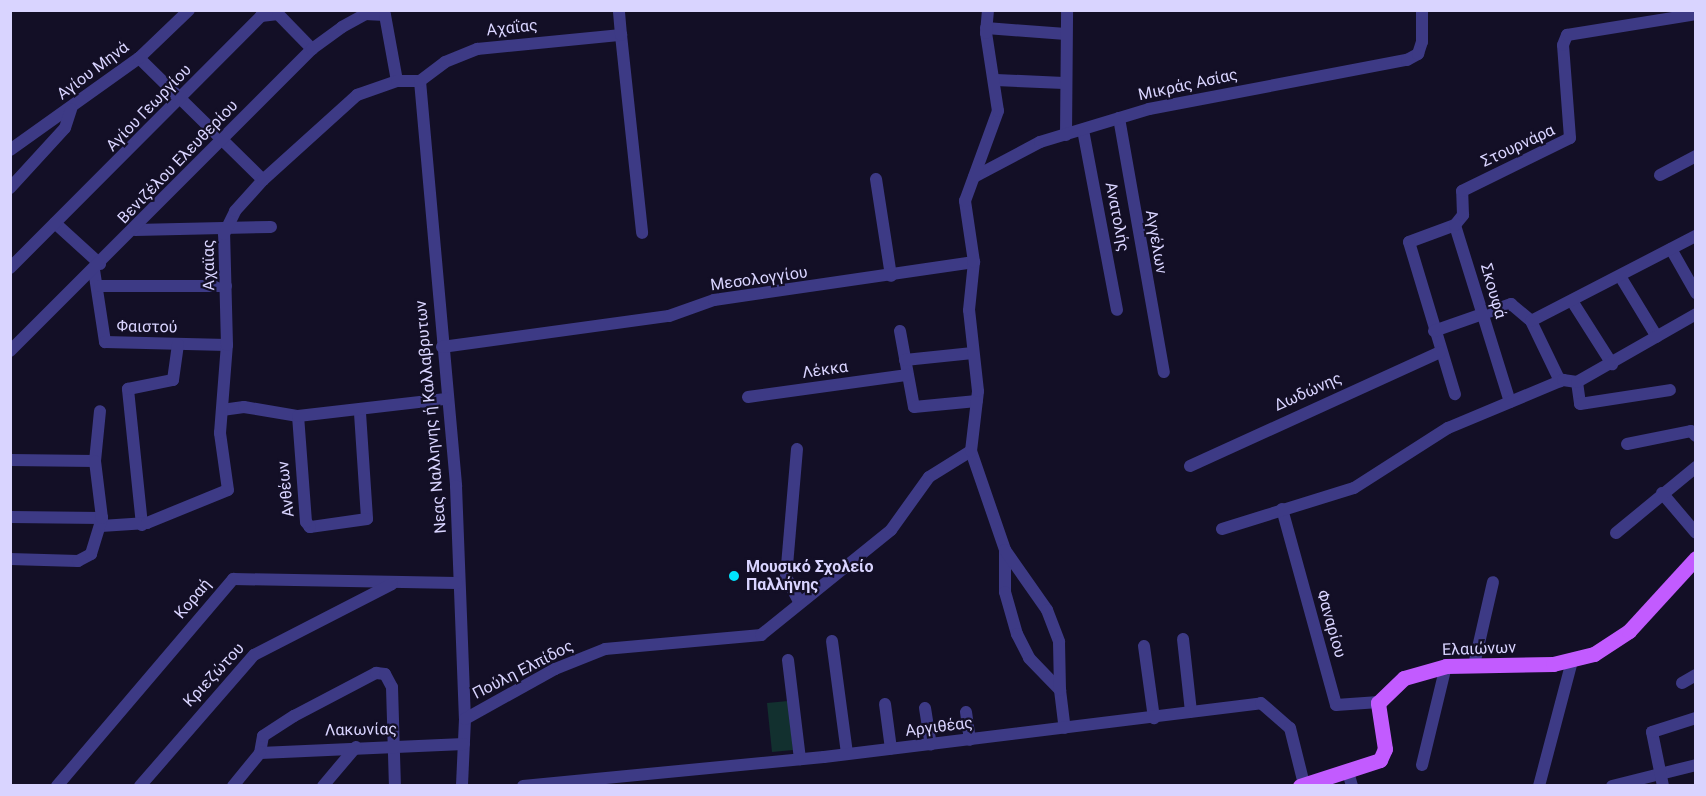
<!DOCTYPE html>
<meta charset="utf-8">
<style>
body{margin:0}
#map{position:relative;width:1706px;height:796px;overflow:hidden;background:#130f26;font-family:Roboto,sans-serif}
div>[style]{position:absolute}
.green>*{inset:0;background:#12302f}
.minor>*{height:12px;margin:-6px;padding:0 6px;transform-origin:6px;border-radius:6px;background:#3d3a85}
.major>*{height:15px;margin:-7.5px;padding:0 7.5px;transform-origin:7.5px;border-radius:7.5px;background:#c25bff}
.dots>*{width:16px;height:16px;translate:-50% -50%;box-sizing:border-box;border:3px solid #130f26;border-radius:50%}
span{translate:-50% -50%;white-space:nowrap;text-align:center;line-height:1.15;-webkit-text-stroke:4.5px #130f26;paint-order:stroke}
.street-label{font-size:16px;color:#d9d4ff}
.poi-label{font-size:16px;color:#d9d4ff;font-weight:700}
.left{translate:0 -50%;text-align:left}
.frame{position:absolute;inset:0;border:12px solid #d9d4ff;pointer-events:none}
</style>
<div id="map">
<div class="green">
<div style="clip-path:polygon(788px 701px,793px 750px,772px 752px,767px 703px)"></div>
</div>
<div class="minor">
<div style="left:986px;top:28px;width:80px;rotate:4.3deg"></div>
<div style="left:621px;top:35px;width:199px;rotate:83.9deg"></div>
<div style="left:139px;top:58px;width:174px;rotate:44.5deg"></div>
<div style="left:996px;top:80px;width:68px;rotate:2.5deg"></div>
<div style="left:420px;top:81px;width:407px;rotate:84.9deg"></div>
<div style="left:456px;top:486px;width:233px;rotate:87.8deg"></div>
<div style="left:465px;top:719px;width:67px;rotate:92.6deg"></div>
<div style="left:1119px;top:118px;width:258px;rotate:80deg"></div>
<div style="left:1083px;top:130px;width:183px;rotate:79.3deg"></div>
<div style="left:1066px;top:135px;width:125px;rotate:-89.5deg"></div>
<div style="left:10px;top:150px;width:158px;rotate:-35.5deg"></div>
<div style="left:139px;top:58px;width:69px;rotate:-43.8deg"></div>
<div style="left:1660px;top:175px;width:41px;rotate:-27.8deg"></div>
<div style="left:974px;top:177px;width:75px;rotate:-27.9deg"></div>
<div style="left:1040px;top:142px;width:114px;rotate:-16.8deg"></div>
<div style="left:1149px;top:109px;width:263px;rotate:-10.8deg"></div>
<div style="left:1407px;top:60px;width:13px;rotate:-29deg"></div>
<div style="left:1418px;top:54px;width:13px;rotate:-72deg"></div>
<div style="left:1422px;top:42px;width:32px;rotate:-90deg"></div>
<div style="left:876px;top:179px;width:98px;rotate:81.2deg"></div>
<div style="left:10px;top:188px;width:81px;rotate:-47.5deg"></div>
<div style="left:65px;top:128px;width:20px;rotate:-72deg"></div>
<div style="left:55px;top:223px;width:61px;rotate:42.3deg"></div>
<div style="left:1455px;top:225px;width:49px;rotate:159.7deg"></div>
<div style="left:1409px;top:242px;width:159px;rotate:73.2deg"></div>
<div style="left:135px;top:230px;width:136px;rotate:-1.3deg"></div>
<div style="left:1671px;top:249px;width:51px;rotate:60.4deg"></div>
<div style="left:10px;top:268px;width:356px;rotate:-45.1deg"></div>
<div style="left:261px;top:16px;width:17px;rotate:-7deg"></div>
<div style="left:278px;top:14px;width:49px;rotate:45.8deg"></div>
<div style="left:94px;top:270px;width:73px;rotate:81.3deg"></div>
<div style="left:105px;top:342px;width:122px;rotate:1.4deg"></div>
<div style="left:1620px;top:276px;width:71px;rotate:58.8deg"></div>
<div style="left:100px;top:286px;width:126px"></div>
<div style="left:1572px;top:301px;width:75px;rotate:57.6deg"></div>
<div style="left:1531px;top:321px;width:67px;rotate:64.2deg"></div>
<div style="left:900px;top:331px;width:77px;rotate:79.6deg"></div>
<div style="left:914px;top:407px;width:63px;rotate:-5.4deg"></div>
<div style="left:1434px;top:331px;width:82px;rotate:-19.3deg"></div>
<div style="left:1511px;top:304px;width:26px;rotate:40deg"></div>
<div style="left:1531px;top:321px;width:186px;rotate:-27.3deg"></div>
<div style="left:442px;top:347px;width:229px;rotate:-7.8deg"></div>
<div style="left:669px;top:316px;width:48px;rotate:-19.6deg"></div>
<div style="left:714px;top:300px;width:263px;rotate:-8.3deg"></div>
<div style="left:10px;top:351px;width:427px;rotate:-45deg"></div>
<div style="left:312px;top:49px;width:37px;rotate:-36deg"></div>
<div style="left:342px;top:27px;width:26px;rotate:-29deg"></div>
<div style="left:365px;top:14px;width:20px;rotate:3deg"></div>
<div style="left:385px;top:15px;width:67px;rotate:79.7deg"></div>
<div style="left:905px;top:360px;width:68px;rotate:-5.9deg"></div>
<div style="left:1577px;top:382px;width:22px;rotate:82deg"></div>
<div style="left:1580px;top:404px;width:91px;rotate:-8.8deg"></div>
<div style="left:748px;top:397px;width:161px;rotate:-7.9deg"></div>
<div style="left:1510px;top:402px;width:185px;rotate:-107.3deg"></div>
<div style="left:1455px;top:225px;width:13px;rotate:-51deg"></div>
<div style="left:1463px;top:215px;width:24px;rotate:-92deg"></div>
<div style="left:1462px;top:191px;width:120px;rotate:-26.1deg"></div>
<div style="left:1570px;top:138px;width:93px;rotate:-94.3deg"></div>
<div style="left:1563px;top:45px;width:11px;rotate:-68deg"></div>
<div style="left:1567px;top:35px;width:131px;rotate:-9.2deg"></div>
<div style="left:222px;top:410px;width:22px;rotate:-8deg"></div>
<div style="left:244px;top:407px;width:55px;rotate:9.5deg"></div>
<div style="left:360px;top:413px;width:106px;rotate:86.2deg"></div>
<div style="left:367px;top:519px;width:58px;rotate:172deg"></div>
<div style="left:310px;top:527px;width:6px;rotate:-129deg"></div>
<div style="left:306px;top:522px;width:106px;rotate:-94.3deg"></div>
<div style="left:298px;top:416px;width:149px;rotate:-6.6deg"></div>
<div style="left:1627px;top:444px;width:65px;rotate:-11.5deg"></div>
<div style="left:1691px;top:431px;width:7px;rotate:45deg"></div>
<div style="left:797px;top:449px;width:128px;rotate:94.9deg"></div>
<div style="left:786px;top:577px;width:27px;rotate:62deg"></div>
<div style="left:971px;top:451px;width:105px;rotate:71deg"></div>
<div style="left:1005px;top:550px;width:42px;rotate:90deg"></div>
<div style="left:1005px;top:592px;width:44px;rotate:74.1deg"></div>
<div style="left:1017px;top:634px;width:27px;rotate:63deg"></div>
<div style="left:1029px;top:658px;width:45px;rotate:45.9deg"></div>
<div style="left:1060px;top:690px;width:38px;rotate:83deg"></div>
<div style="left:10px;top:460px;width:85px;rotate:0.7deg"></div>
<div style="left:95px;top:461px;width:50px;rotate:-84.3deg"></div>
<div style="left:1190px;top:466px;width:275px;rotate:-24.5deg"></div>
<div style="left:1662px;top:493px;width:52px;rotate:49.6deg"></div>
<div style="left:1282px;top:509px;width:203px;rotate:74.6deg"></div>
<div style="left:1336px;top:705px;width:43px;rotate:-4deg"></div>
<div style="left:10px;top:517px;width:92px;rotate:0.6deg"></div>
<div style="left:142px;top:525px;width:137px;rotate:-95.9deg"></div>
<div style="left:128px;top:389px;width:46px;rotate:-11.3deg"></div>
<div style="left:173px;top:380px;width:36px;rotate:-82deg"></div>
<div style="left:101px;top:526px;width:46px;rotate:-3.7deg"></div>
<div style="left:147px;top:523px;width:87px;rotate:-22.2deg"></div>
<div style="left:228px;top:490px;width:58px;rotate:-98deg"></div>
<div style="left:220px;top:433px;width:88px;rotate:-85.5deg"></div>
<div style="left:227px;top:345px;width:111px;rotate:-91.5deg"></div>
<div style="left:224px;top:234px;width:25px;rotate:-64deg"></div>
<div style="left:235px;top:211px;width:42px;rotate:-47.9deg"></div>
<div style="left:263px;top:180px;width:127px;rotate:-42.1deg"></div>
<div style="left:357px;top:95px;width:42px;rotate:-19.3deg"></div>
<div style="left:397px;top:81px;width:23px"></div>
<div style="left:420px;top:81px;width:31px;rotate:-37deg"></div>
<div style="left:445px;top:62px;width:35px;rotate:-22deg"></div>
<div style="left:477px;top:49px;width:145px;rotate:-5.6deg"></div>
<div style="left:621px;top:35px;width:25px;rotate:-95deg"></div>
<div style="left:1222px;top:529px;width:138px;rotate:-17.3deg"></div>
<div style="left:1354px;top:488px;width:112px;rotate:-32.6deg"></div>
<div style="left:1448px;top:428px;width:125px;rotate:-22.7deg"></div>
<div style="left:1563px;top:380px;width:14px;rotate:8deg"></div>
<div style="left:1577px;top:382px;width:137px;rotate:-29.7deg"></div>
<div style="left:1616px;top:533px;width:104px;rotate:-39.5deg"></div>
<div style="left:1005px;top:550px;width:73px;rotate:55deg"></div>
<div style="left:1047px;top:610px;width:34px;rotate:69deg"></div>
<div style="left:1059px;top:642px;width:48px;rotate:88.8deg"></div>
<div style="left:10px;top:559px;width:68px;rotate:1.7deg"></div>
<div style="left:78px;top:561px;width:15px;rotate:-28deg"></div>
<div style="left:91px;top:554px;width:38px;rotate:-73deg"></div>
<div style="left:102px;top:518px;width:57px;rotate:-97deg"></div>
<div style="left:1183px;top:639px;width:73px;rotate:83.7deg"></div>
<div style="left:832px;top:641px;width:113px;rotate:82.4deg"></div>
<div style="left:1144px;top:646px;width:73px;rotate:82.1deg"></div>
<div style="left:788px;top:660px;width:100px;rotate:83.1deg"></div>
<div style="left:1474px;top:665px;width:85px;rotate:-77.1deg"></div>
<div style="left:1682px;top:683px;width:16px;rotate:-30deg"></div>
<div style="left:885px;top:704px;width:45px;rotate:82.4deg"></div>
<div style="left:925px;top:708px;width:37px;rotate:81deg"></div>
<div style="left:966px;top:712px;width:28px;rotate:82deg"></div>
<div style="left:465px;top:719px;width:103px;rotate:-29.1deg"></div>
<div style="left:555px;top:669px;width:54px;rotate:-21.8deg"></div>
<div style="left:605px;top:649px;width:157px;rotate:-5.1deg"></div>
<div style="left:761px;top:635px;width:167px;rotate:-38.9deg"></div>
<div style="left:891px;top:530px;width:65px;rotate:-54.4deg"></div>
<div style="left:929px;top:477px;width:49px;rotate:-31.8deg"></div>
<div style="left:971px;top:451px;width:60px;rotate:-83.3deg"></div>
<div style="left:978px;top:391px;width:81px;rotate:-96.3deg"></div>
<div style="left:969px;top:310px;width:48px;rotate:-84.1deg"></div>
<div style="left:974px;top:262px;width:62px;rotate:-98.4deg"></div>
<div style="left:965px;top:201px;width:96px;rotate:-69.9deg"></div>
<div style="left:998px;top:111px;width:79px;rotate:-98.7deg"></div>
<div style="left:986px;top:33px;width:23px;rotate:-85deg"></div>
<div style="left:260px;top:753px;width:17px;rotate:-80deg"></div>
<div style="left:263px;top:736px;width:37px;rotate:-33deg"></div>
<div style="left:294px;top:716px;width:93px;rotate:-27.7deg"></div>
<div style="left:376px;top:673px;width:9px;rotate:6deg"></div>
<div style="left:385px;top:674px;width:15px;rotate:62deg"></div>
<div style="left:392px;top:687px;width:99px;rotate:88.3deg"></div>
<div style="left:260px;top:753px;width:204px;rotate:-2.5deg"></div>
<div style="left:1422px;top:765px;width:102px;rotate:-76.4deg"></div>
<div style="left:1348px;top:772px;width:15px;rotate:74deg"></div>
<div style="left:57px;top:786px;width:272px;rotate:-49.6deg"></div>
<div style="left:233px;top:579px;width:224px;rotate:1deg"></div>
<div style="left:140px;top:786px;width:174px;rotate:-49deg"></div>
<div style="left:254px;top:655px;width:155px;rotate:-27.2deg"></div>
<div style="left:233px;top:786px;width:43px;rotate:-50.7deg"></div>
<div style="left:323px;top:786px;width:51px;rotate:-49.8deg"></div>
<div style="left:523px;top:786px;width:302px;rotate:-5.5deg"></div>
<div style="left:824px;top:757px;width:440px;rotate:-7deg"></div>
<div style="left:1261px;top:703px;width:38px;rotate:41deg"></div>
<div style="left:1290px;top:728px;width:58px;rotate:76deg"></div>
<div style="left:1539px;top:786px;width:129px;rotate:-75.2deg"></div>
<div style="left:1612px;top:786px;width:87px;rotate:-14deg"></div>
<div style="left:1663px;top:786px;width:55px;rotate:-101.5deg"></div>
<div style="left:1652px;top:732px;width:46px;rotate:-17.7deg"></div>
</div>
<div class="major">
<div style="left:1300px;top:786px;width:84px;rotate:-18deg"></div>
<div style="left:1380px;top:760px;width:12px;rotate:-66deg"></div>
<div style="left:1385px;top:749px;width:47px;rotate:-98.7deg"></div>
<div style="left:1378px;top:703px;width:36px;rotate:-44deg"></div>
<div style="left:1404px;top:678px;width:44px;rotate:-15.9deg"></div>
<div style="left:1446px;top:666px;width:107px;rotate:-1.1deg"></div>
<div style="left:1553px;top:664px;width:42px;rotate:-13.7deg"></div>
<div style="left:1594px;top:654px;width:42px;rotate:-33.3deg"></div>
<div style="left:1629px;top:631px;width:99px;rotate:-47.5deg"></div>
</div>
<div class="dots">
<div style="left:734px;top:576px;background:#00e5ff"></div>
</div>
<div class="street-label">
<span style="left:512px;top:28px;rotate:-6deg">Αχαΐας</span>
<span style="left:93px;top:71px;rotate:-37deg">Αγίου Μηνά</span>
<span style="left:1188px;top:85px;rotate:-12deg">Μικράς Ασίας</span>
<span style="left:149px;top:108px;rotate:-46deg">Αγίου Γεωργίου</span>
<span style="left:1518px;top:146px;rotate:-25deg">Στουρνάρα</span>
<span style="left:178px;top:162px;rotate:-46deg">Βενιζέλου Ελευθερίου</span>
<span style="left:1117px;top:217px;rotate:79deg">Ανατολής</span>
<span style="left:1156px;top:242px;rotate:80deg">Αγγέλων</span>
<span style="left:209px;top:265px;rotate:-91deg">Αχαϊας</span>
<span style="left:759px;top:279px;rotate:-8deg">Μεσολογγίου</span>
<span style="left:1493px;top:291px;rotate:74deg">Σκουφά</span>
<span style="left:147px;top:327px;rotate:1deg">Φαιστού</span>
<span style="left:825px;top:370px;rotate:-8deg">Λέκκα</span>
<span style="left:1308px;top:392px;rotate:-24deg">Δωδώνης</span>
<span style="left:431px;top:417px;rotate:-95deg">Νεας Nαλληνης ή Καλλαβρυτων</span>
<span style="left:286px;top:489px;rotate:-96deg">Ανθέων</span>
<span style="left:193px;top:599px;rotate:-50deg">Κοραή</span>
<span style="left:1331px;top:624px;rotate:74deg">Φαναρίου</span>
<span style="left:1479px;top:649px;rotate:-2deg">Ελαιώνων</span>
<span style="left:523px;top:670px;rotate:-27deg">Πούλη Ελπίδος</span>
<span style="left:214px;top:675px;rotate:-47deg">Κριεζώτου</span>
<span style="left:939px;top:727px;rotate:-7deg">Αργιθέας</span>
<span style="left:361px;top:730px;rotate:-1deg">Λακωνίας</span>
</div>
<div class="poi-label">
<span class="left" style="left:746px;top:576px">Μουσικό Σχολείο<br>Παλλήνης</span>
</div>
<div class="frame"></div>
</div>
